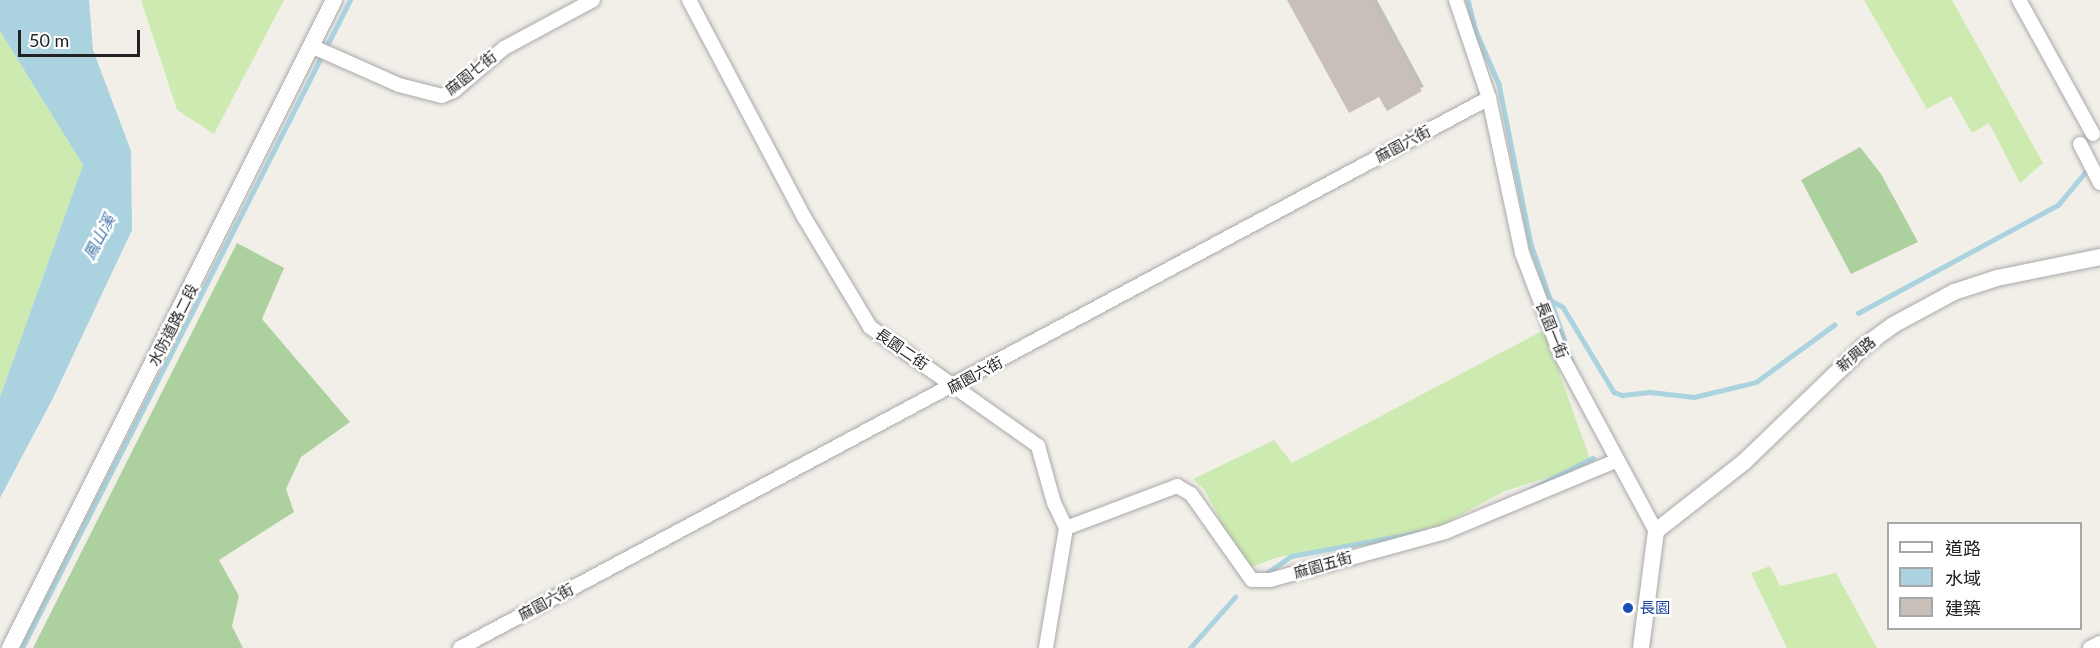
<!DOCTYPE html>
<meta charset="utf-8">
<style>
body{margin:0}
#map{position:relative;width:2100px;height:648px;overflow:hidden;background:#f2efe9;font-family:Lato,"Noto Sans TC",sans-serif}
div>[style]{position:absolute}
.grass>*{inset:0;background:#cdebb0}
.forest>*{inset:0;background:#add19e}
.water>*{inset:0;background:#aad3df}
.shadow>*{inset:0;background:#0003}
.stream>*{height:4.5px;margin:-2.25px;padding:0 2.25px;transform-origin:2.25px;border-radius:2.25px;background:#aad3df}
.building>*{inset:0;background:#c7bfb8}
.roads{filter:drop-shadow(0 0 2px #a9a9a9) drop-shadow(0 0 2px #a9a9a9)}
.minor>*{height:14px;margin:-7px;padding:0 7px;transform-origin:7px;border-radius:7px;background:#fff}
.tertiary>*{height:16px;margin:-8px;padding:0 8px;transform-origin:8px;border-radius:8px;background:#fff}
.dots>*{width:16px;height:16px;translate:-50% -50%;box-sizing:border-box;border:3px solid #fff;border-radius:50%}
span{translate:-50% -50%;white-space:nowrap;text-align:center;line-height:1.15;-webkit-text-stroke:5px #fff;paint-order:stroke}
.street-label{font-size:15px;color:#222}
.transit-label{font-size:15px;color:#164399}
.left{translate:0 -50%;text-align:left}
.water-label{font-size:16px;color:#4a7aab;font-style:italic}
.legend{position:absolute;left:1887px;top:522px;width:195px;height:108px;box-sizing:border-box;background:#fff;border:2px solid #a7a7a7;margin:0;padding:8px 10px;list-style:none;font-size:18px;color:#222}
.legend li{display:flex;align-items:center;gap:12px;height:30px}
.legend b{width:30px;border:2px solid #a7a7a7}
.scale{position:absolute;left:18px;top:30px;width:122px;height:27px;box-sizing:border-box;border:3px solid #222;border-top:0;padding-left:8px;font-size:18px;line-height:21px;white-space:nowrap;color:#222;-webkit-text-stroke:4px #fff;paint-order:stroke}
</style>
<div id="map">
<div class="grass">
<div style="clip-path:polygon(141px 0,284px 0,214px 134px,177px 110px)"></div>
<div style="clip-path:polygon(1864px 0,1952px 0,2043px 163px,2020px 183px,1989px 123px,1972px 133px,1951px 96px,1927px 109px)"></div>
<div style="clip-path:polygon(0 31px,83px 165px,0 397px)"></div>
<div style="clip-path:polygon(1544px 330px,1589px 456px,1588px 465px,1505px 491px,1437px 527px,1275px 558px,1246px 569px,1204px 489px,1193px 479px,1274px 440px,1292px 463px)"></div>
<div style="clip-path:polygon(1770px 566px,1780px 586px,1836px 573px,1877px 648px,1787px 648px,1751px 573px)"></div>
</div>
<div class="forest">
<div style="clip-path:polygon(1860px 147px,1881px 174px,1918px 242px,1851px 274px,1801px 180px)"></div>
<div style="clip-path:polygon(237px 243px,284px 268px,262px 319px,350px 422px,301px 457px,286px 489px,294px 512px,219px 560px,239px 596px,232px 626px,243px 648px,33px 648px)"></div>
</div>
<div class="water">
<div style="clip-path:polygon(0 0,89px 0,93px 50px,131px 151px,132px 230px,53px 398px,0 498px,0 397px,83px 165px,0 31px)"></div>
</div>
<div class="shadow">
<div style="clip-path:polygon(1289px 0,1377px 0,1424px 87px,1379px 95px)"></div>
</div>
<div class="stream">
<div style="left:1468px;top:0;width:30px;rotate:76deg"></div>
<div style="left:1475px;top:29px;width:60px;rotate:66.4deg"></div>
<div style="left:1499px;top:84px;width:163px;rotate:78.7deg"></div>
<div style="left:1531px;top:244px;width:125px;rotate:70.8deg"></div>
<div style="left:1549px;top:299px;width:16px;rotate:30deg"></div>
<div style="left:1563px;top:307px;width:99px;rotate:59deg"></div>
<div style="left:1614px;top:392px;width:9px;rotate:21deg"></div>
<div style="left:1622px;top:395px;width:28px;rotate:-6deg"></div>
<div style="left:1650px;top:392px;width:44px;rotate:6.5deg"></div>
<div style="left:1694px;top:397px;width:64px;rotate:-13.6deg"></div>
<div style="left:1756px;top:382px;width:97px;rotate:-36.2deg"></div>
<div style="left:1858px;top:313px;width:227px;rotate:-28.4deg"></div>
<div style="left:2058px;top:205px;width:45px;rotate:-50.4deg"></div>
<div style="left:1531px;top:489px;width:69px;rotate:-26.6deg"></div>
<div style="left:1264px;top:575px;width:33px;rotate:-35deg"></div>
<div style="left:1291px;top:556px;width:137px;rotate:-10.5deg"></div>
<div style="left:22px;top:648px;width:726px;rotate:-63.15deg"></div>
<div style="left:1190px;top:648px;width:68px;rotate:-48.6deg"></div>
</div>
<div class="building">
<div style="clip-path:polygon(1287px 0,1372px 0,1422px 91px,1387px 111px,1379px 97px,1349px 113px)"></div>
</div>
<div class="roads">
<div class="minor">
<div style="left:689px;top:0;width:246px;rotate:62.1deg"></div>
<div style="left:804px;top:217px;width:128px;rotate:59deg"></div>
<div style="left:870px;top:327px;width:206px;rotate:35.3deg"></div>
<div style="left:1038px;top:446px;width:59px;rotate:74.3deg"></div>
<div style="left:1054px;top:503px;width:28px;rotate:64deg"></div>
<div style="left:1066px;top:528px;width:122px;rotate:99.5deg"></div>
<div style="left:1456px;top:0;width:103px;rotate:71.4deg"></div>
<div style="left:1489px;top:98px;width:158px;rotate:78deg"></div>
<div style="left:1522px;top:253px;width:107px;rotate:69.2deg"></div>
<div style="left:1560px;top:353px;width:202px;rotate:61.7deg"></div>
<div style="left:2019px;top:0;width:153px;rotate:61.1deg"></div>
<div style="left:311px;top:46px;width:96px;rotate:23.9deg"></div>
<div style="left:399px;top:85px;width:44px;rotate:14.3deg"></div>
<div style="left:442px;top:96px;width:14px;rotate:-25deg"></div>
<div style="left:455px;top:90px;width:65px;rotate:-40.6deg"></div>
<div style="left:504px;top:48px;width:101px;rotate:-28.3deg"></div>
<div style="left:2080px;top:144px;width:44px;rotate:62.9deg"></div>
<div style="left:1066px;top:528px;width:119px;rotate:-20.7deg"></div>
<div style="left:1177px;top:486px;width:16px;rotate:30deg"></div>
<div style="left:1191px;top:494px;width:105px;rotate:54.7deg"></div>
<div style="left:1252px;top:580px;width:18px"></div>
<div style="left:1270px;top:580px;width:181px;rotate:-15.3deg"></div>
<div style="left:1445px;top:532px;width:187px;rotate:-22.6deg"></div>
<div style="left:460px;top:648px;width:1167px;rotate:-28.12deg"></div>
<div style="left:2090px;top:648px;width:11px;rotate:-27deg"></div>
</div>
<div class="tertiary">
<div style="left:10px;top:648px;width:724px;rotate:-63.43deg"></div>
<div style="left:1641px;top:648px;width:118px;rotate:-82.7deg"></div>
<div style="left:1656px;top:531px;width:112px;rotate:-38.1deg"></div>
<div style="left:1744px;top:462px;width:165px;rotate:-44deg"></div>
<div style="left:1863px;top:347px;width:37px;rotate:-36deg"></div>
<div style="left:1893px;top:325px;width:69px;rotate:-28.4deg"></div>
<div style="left:1954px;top:292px;width:45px;rotate:-18deg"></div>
<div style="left:1997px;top:278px;width:105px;rotate:-11.5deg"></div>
</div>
</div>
<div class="dots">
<div style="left:1628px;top:608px;background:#1a4fb4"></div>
</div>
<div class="street-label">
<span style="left:471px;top:73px;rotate:-38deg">麻園七街</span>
<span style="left:1403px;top:144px;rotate:-28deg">麻園六街</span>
<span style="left:173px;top:325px;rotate:-63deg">水防道路二段</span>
<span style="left:1552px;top:330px;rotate:68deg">長園一街</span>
<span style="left:902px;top:349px;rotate:35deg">長園二街</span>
<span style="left:1856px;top:354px;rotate:-40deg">新興路</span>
<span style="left:975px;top:375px;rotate:-28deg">麻園六街</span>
<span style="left:1323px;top:565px;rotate:-16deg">麻園五街</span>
<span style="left:546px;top:602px;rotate:-28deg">麻園六街</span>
</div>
<div class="transit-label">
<span class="left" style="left:1640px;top:608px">長園</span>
</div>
<div class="water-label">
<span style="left:99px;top:237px;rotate:-62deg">鳳山溪</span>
</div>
<ul class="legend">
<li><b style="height:8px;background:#fff"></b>道路</li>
<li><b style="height:16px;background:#aad3df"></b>水域</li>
<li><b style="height:16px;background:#c7bfb8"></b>建築</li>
</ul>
<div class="scale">50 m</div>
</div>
